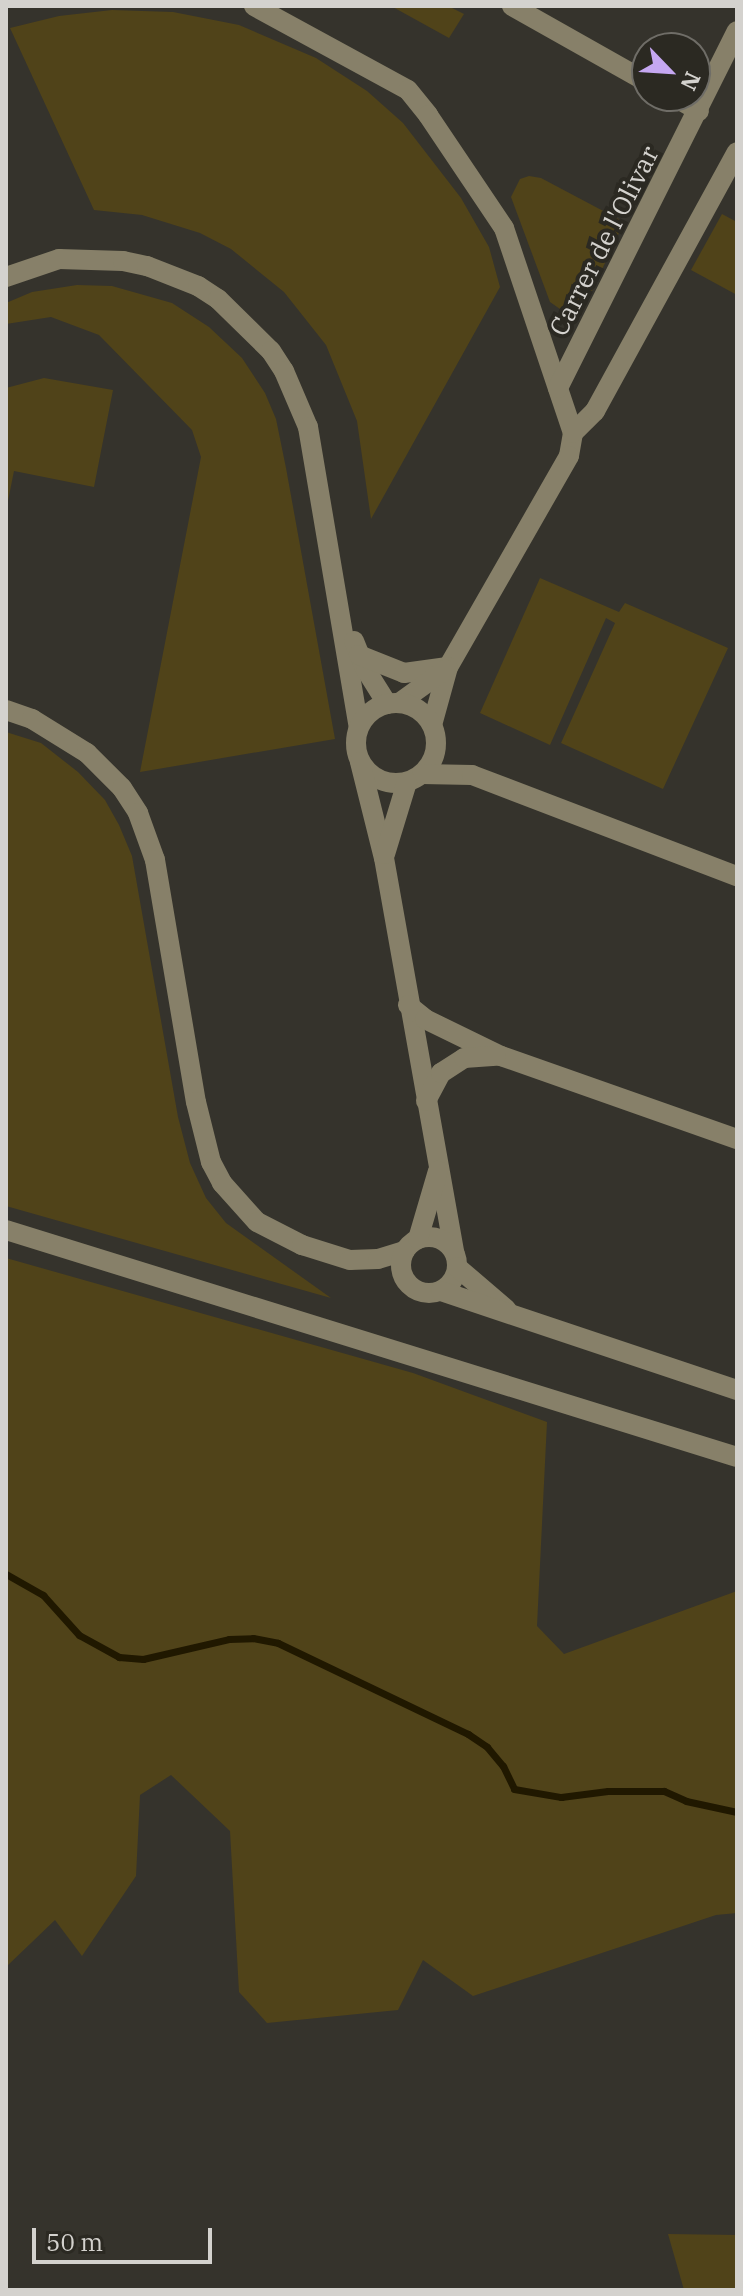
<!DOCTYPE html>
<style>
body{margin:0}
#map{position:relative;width:743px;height:2296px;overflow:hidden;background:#35332c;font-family:"IBM Plex Serif",serif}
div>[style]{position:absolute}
.green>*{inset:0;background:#504319}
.stream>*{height:7px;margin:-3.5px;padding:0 3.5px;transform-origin:3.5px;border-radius:3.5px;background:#201800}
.minor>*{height:20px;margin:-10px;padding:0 10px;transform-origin:10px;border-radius:10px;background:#878069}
.minor>.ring{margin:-10px;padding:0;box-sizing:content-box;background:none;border:20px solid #878069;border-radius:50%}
span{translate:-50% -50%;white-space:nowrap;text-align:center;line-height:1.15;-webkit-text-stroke:8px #2b2922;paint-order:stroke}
.street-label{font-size:26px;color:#d4d2ce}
.frame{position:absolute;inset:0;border:8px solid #d4d2ce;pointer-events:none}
.north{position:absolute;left:631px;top:32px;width:80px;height:80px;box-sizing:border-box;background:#2b2922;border:2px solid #6f6d67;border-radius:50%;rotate:115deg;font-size:22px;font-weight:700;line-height:32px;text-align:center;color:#d4d2ce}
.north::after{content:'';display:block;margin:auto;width:28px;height:36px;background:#c5a7f1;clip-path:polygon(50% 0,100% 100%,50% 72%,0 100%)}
.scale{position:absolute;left:32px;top:2228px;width:180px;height:36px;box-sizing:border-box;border:4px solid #d4d2ce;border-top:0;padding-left:10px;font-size:24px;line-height:28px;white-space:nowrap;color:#d4d2ce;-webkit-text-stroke:6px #2b2922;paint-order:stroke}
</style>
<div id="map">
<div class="green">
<div style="clip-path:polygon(391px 6px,448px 6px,464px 14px,449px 38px)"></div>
<div style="clip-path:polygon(112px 10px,173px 12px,239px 25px,316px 58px,367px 91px,403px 123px,461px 198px,489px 247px,500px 287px,371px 519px,357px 421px,326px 345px,284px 292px,231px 249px,200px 233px,142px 215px,94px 210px,10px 28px,59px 16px)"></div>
<div style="clip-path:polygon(529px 176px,541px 178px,624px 222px,592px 291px,571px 310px,560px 309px,550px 302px,511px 197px,520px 179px)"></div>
<div style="clip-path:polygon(722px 214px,737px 222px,737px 295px,691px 270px)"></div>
<div style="clip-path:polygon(77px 285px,112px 286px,172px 303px,209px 327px,242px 358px,265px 393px,276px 419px,286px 468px,335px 739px,140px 772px,201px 457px,192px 430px,99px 335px,51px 317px,6px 324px,6px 303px,32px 292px)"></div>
<div style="clip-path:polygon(44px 378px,113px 390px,94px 487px,14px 471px,6px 511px,6px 388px)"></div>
<div style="clip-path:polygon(540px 578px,619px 612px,625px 603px,728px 648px,663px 789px,561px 743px,615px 623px,606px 618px,550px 745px,480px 713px)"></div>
<div style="clip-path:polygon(6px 732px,41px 743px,78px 772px,105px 800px,119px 825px,132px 856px,178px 1117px,190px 1163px,206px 1198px,226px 1223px,331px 1298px,6px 1206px)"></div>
<div style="clip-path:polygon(6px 1258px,413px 1373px,547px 1422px,537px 1626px,564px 1654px,737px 1591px,737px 1913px,716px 1915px,473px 1996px,423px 1960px,398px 2010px,267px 2023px,239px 1992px,230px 1831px,171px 1775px,140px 1795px,136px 1876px,82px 1956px,55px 1920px,6px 1967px)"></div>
<div style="clip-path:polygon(668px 2234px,737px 2235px,737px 2290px,684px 2290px)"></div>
</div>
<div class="stream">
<div style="left:6px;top:1574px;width:43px;rotate:29.6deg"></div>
<div style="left:43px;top:1595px;width:54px;rotate:48deg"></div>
<div style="left:79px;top:1635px;width:46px;rotate:28.8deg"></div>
<div style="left:119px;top:1657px;width:24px;rotate:5deg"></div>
<div style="left:143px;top:1659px;width:88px;rotate:-13.1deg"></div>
<div style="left:229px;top:1639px;width:24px;rotate:-2deg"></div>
<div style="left:253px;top:1638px;width:25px;rotate:11deg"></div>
<div style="left:278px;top:1643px;width:211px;rotate:25.6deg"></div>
<div style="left:468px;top:1734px;width:23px;rotate:34deg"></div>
<div style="left:487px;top:1747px;width:25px;rotate:50deg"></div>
<div style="left:503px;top:1766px;width:25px;rotate:64deg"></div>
<div style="left:514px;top:1789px;width:48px;rotate:9.7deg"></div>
<div style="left:561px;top:1797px;width:47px;rotate:-7.3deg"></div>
<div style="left:608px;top:1791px;width:56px"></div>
<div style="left:664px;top:1791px;width:24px;rotate:24deg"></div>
<div style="left:686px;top:1801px;width:52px;rotate:12.2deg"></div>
</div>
<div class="minor">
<div style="left:254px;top:6px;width:175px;rotate:28.6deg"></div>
<div style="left:408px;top:90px;width:32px;rotate:51deg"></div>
<div style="left:428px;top:115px;width:136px;rotate:56.1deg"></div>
<div style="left:504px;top:228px;width:216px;rotate:71.4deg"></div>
<div style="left:573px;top:433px;width:23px;rotate:100deg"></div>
<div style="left:569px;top:456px;width:243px;rotate:119.8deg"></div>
<div style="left:448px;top:667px;width:60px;rotate:105.4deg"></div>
<div style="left:512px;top:6px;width:155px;rotate:29.4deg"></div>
<div style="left:673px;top:96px;width:30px;rotate:30deg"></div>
<div style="left:6px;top:277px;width:56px;rotate:-18.8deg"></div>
<div style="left:59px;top:259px;width:64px;rotate:1.8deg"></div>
<div style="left:123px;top:261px;width:25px;rotate:12deg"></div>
<div style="left:147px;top:266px;width:55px;rotate:21.4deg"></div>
<div style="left:198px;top:286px;width:24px;rotate:33deg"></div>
<div style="left:218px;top:299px;width:74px;rotate:44.5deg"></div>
<div style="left:271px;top:351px;width:24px;rotate:57deg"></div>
<div style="left:284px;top:371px;width:61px;rotate:66.8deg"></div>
<div style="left:308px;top:427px;width:304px;rotate:80.4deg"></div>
<div style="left:558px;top:388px;width:399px;rotate:-63.4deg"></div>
<div style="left:573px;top:433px;width:31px;rotate:-45deg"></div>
<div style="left:595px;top:411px;width:295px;rotate:-61.3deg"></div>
<div style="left:354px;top:641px;width:31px;rotate:68deg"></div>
<div style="left:366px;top:670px;width:40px;rotate:58deg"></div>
<div style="left:359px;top:655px;width:48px;rotate:21.8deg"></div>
<div style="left:404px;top:673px;width:44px;rotate:-7.8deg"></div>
<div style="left:399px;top:703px;width:57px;rotate:-35.7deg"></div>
<div class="ring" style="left:356px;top:703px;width:60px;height:60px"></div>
<div style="left:6px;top:710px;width:28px;rotate:19deg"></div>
<div style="left:32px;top:719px;width:65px;rotate:31.7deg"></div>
<div style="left:87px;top:753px;width:49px;rotate:45deg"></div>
<div style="left:122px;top:788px;width:30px;rotate:57deg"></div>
<div style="left:138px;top:813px;width:50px;rotate:70.1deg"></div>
<div style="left:155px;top:860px;width:245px;rotate:80.4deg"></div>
<div style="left:196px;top:1102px;width:62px;rotate:76deg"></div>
<div style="left:211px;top:1162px;width:24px;rotate:62deg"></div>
<div style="left:222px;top:1183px;width:52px;rotate:48.1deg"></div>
<div style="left:257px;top:1222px;width:51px;rotate:27.1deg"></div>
<div style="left:302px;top:1245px;width:50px;rotate:17.4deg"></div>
<div style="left:350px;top:1260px;width:28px;rotate:-2deg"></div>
<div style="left:378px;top:1259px;width:28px;rotate:-17deg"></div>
<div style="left:360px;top:762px;width:99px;rotate:76deg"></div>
<div style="left:384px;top:858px;width:400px;rotate:79.9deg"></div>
<div style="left:422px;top:774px;width:50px;rotate:1.1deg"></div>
<div style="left:472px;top:775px;width:284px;rotate:20.9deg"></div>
<div style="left:385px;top:854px;width:75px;rotate:-73deg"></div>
<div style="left:408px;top:1005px;width:22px;rotate:39deg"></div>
<div style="left:425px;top:1019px;width:85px;rotate:26deg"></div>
<div style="left:501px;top:1056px;width:250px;rotate:19.4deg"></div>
<div style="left:426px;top:1101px;width:32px;rotate:-62deg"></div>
<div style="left:441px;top:1073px;width:27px;rotate:-33deg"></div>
<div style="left:464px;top:1058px;width:32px;rotate:-4deg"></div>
<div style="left:6px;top:1230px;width:765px;rotate:17.25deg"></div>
<div class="ring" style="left:401px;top:1237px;width:36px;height:36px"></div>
<div style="left:418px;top:1239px;width:71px;rotate:-73.6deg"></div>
<div style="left:457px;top:1267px;width:65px;rotate:40.6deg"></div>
<div style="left:441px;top:1291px;width:312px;rotate:18.5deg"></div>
</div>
<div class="street-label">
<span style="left:604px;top:241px;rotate:-63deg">Carrer de l'Olivar</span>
</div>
<div class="frame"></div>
<div class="north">N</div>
<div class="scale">50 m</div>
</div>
